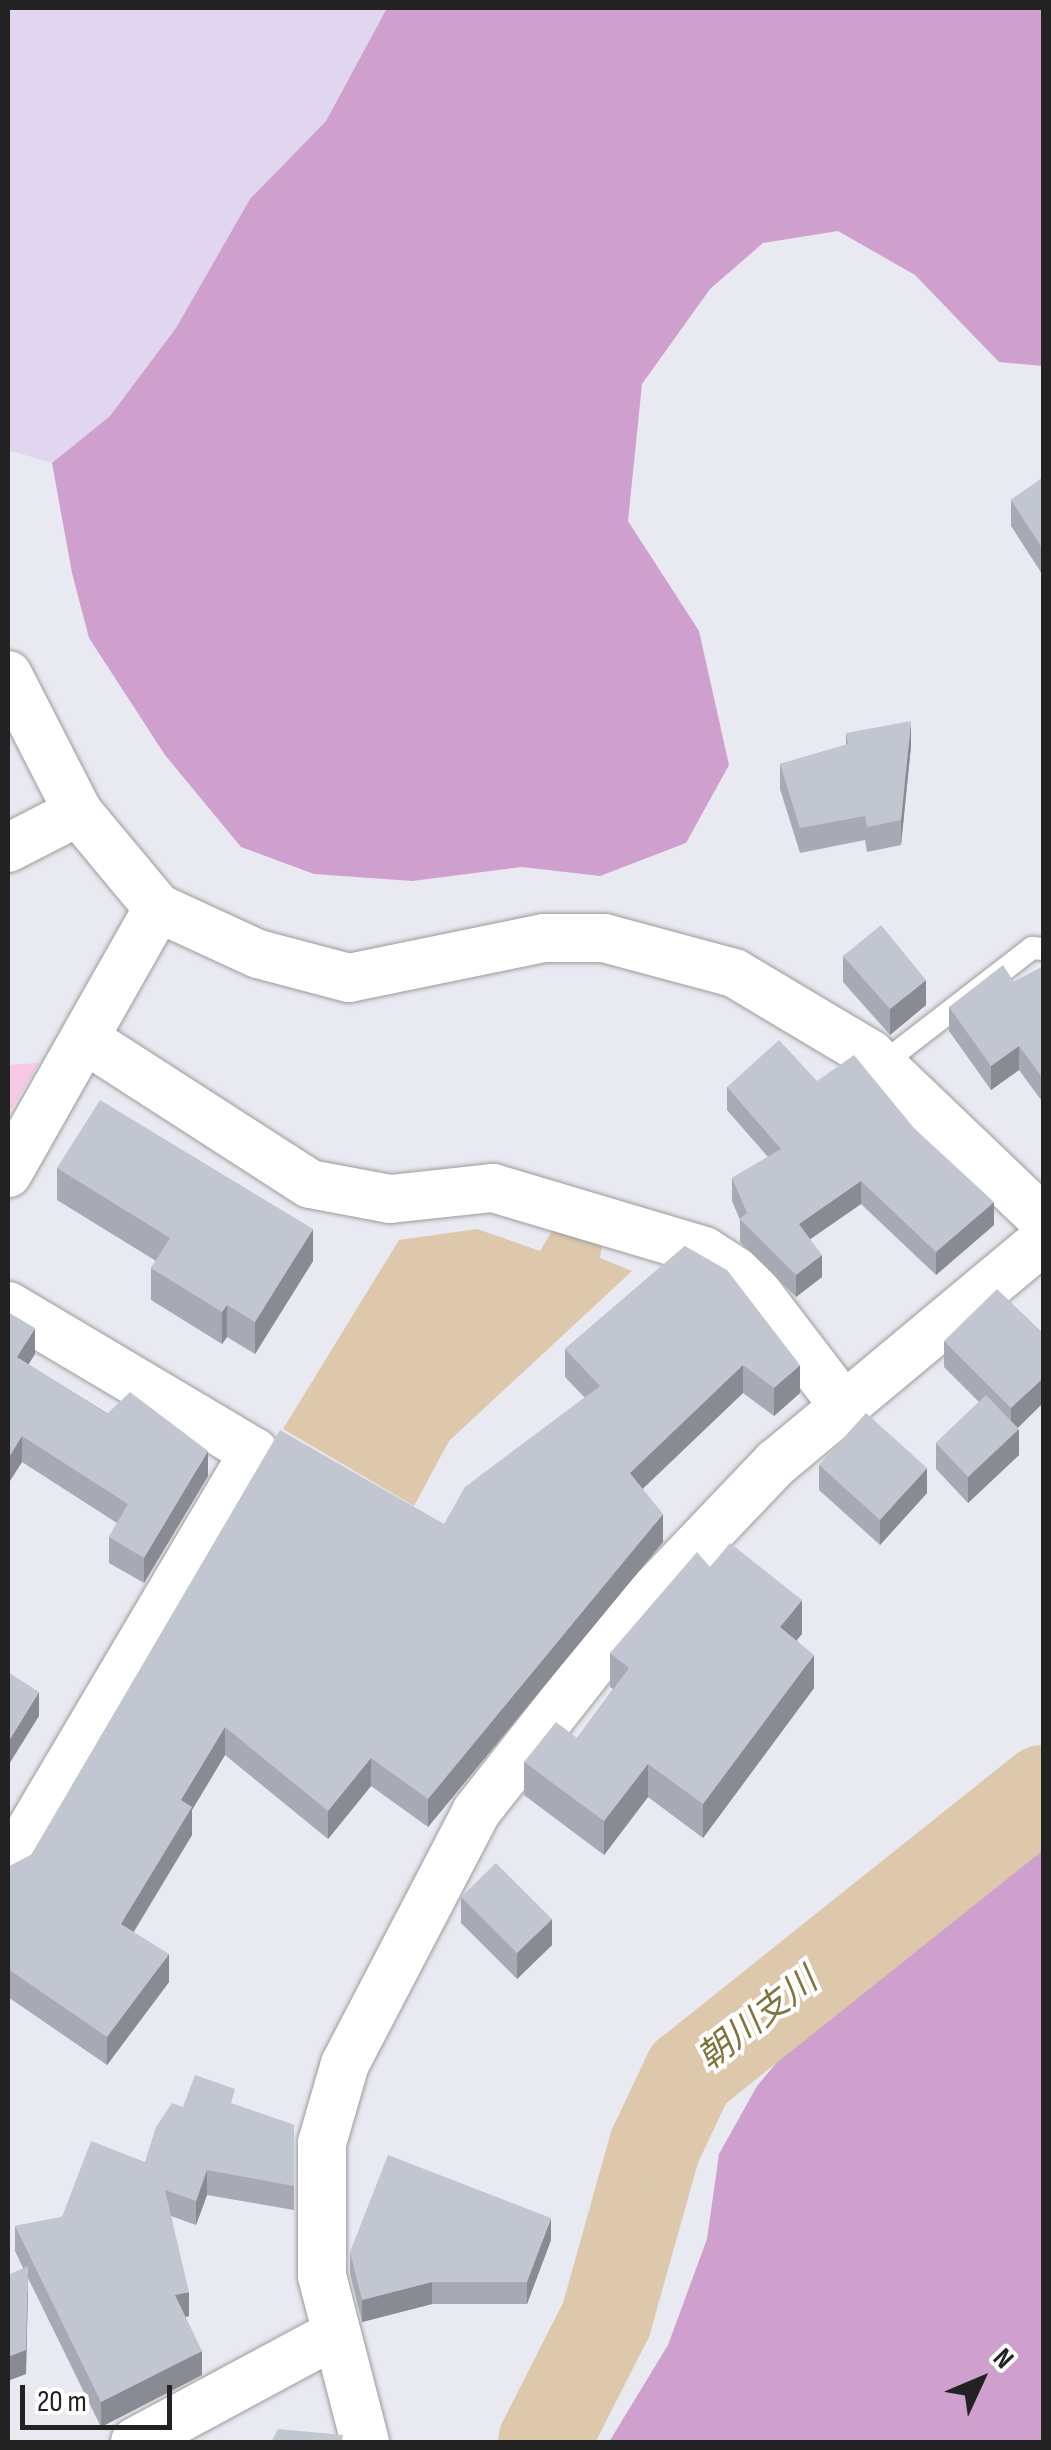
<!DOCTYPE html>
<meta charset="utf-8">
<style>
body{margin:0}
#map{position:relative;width:1051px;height:2450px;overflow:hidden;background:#e9e9f2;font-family:"Sofia Sans Condensed","Noto Sans JP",sans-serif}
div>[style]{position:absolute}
.farmland>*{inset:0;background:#e0d6ef}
.forest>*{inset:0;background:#cfa0cd}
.park>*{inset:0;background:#f8c9e4}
.water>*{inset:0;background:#ddc8ac}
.river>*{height:92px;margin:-46px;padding:0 46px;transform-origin:46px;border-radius:46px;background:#ddc8ac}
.roads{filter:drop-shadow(0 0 2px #9c9c9c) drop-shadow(0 0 2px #9c9c9c)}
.lane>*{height:22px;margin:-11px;padding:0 11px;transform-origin:11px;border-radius:11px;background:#fff}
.street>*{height:48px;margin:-24px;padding:0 24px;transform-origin:24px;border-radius:24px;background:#fff}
.wall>*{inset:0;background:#a7aab4}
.shaded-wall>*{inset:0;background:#888b92}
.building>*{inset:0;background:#c2c6d1}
span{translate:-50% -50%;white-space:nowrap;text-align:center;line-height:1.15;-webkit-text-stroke:8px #fff;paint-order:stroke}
.water-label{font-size:35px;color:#80763d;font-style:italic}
.frame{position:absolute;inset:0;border:10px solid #222;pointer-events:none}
.north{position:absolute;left:931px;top:2330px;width:100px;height:100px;-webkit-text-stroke:8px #fff;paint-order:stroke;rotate:46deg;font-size:28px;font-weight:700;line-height:40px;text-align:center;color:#222}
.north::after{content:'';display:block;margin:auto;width:35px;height:45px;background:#222;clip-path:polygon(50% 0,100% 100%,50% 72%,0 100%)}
.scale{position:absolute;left:20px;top:2385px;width:152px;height:45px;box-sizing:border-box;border:5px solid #222;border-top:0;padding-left:12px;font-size:30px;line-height:35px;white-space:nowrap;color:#222;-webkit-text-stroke:8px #fff;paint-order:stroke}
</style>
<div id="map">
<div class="farmland">
<div style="clip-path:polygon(8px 8px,387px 8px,326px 121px,250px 199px,176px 328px,110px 416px,52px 463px,8px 450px)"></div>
</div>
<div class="forest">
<div style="clip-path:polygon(387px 8px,1043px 8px,1043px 366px,999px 362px,915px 275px,838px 231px,763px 243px,710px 289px,642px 384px,628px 521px,699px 631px,729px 765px,686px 843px,600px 876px,522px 867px,412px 881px,314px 874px,241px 847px,165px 755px,89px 638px,72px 573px,52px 463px,110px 416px,176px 328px,250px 199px,326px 121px)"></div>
<div style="clip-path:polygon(1043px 1848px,1043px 2442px,609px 2442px,668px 2345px,707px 2239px,719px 2154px,757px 2086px,828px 2002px)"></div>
</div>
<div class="park">
<div style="clip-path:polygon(39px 1063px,8px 1115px,8px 1065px)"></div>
</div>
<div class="water">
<div style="clip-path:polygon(477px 1229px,540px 1251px,553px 1229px,602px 1245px,600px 1258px,632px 1271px,449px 1441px,414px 1506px,283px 1429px,399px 1240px)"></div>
</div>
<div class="river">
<div style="left:544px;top:2442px;width:137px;rotate:-63.1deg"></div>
<div style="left:606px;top:2320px;width:181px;rotate:-74.3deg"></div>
<div style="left:655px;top:2146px;width:80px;rotate:-64.7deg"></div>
<div style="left:689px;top:2074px;width:454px;rotate:-38.6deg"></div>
</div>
<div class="roads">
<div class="lane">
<div style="left:882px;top:1064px;width:190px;rotate:-37.7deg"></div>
<div style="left:1032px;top:948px;width:12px;rotate:5deg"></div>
</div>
<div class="street">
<div style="left:8px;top:675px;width:154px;rotate:62.9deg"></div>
<div style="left:78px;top:812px;width:125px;rotate:50.2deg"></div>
<div style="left:158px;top:908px;width:110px;rotate:24.7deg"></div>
<div style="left:258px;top:954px;width:94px;rotate:14.8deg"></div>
<div style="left:349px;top:978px;width:199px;rotate:-11.6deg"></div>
<div style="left:544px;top:938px;width:60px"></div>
<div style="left:604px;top:938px;width:135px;rotate:15.1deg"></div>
<div style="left:734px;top:973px;width:158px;rotate:30.8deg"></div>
<div style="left:870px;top:1054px;width:240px;rotate:43.7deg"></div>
<div style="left:8px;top:848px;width:79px;rotate:-27.2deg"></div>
<div style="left:88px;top:1041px;width:264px;rotate:32.8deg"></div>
<div style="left:310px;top:1184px;width:81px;rotate:10.6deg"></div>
<div style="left:390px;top:1199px;width:104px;rotate:-6.1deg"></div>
<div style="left:493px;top:1188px;width:220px;rotate:16.6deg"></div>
<div style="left:704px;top:1251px;width:50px;rotate:32.7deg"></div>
<div style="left:746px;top:1278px;width:161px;rotate:52.6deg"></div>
<div style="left:8px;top:1173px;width:305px;rotate:-60.5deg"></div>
<div style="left:8px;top:1306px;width:286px;rotate:30.7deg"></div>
<div style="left:254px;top:1452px;width:483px;rotate:120.6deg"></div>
<div style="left:135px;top:2442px;width:224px;rotate:-28.3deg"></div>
<div style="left:365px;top:2442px;width:171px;rotate:-104.5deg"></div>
<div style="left:322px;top:2276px;width:133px;rotate:-90deg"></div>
<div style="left:322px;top:2143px;width:82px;rotate:-73.8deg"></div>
<div style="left:345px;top:2064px;width:284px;rotate:-62.5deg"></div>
<div style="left:476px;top:1812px;width:252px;rotate:-51.8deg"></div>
<div style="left:632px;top:1614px;width:209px;rotate:-46.4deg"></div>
<div style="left:776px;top:1463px;width:349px;rotate:-39.8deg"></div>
</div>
</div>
<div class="wall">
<div style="clip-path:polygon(1044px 477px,1044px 577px,1011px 526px,1011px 500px)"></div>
<div style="clip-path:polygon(846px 733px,911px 746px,901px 845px,867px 852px,865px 840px,800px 853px,780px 789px,780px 764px,846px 745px)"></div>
<div style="clip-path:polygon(843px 956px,926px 1005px,890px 1035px,843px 982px)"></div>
<div style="clip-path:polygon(1044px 966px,1044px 1104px,1019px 1070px,991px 1090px,949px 1031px,949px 1007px,1014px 982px)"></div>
<div style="clip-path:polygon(817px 1081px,994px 1225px,936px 1275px,861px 1204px,810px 1239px,822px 1277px,796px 1297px,740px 1242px,740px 1220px,732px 1201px,732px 1178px,768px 1157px,727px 1110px,727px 1087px)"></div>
<div style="clip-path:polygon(57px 1168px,313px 1261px,255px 1354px,227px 1337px,222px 1344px,151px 1300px,151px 1268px,156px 1261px,57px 1200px)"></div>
<div style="clip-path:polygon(685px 1246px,800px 1393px,774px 1416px,743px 1393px,642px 1489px,663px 1542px,428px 1827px,371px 1786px,328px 1839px,225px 1755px,192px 1810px,192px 1835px,134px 1932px,169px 1982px,107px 2065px,8px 1997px,8px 1867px,31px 1855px,444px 1524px,585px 1398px,565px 1377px,565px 1349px)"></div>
<div style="clip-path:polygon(8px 1312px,35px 1354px,28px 1364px,208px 1476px,144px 1583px,109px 1563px,109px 1537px,117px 1523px,22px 1462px,8px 1484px)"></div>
<div style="clip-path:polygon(944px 1341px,1044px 1402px,1018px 1428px,1019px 1455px,968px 1503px,936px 1469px,936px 1443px,979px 1402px,944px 1367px)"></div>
<div style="clip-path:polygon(819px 1465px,927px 1493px,880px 1545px,819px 1490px)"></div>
<div style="clip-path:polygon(710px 1567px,802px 1634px,797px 1640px,814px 1688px,703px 1838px,648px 1797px,604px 1855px,524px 1795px,524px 1762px,577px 1738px,613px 1689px,610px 1687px,610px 1653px)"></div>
<div style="clip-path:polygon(461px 1897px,552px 1945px,517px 1979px,461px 1923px)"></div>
<div style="clip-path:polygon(235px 2105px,294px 2125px,294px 2210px,207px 2195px,196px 2225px,171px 2216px,189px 2316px,185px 2317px,202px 2375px,101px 2427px,28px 2278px,26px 2374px,23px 2268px,15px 2251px,15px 2226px,62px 2217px,145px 2162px,183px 2107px)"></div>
<div style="clip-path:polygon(551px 2240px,527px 2304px,432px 2304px,362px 2322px,350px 2274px,350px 2252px)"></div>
</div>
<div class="shaded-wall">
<div style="clip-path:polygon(911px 721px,911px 746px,901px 845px,901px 820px)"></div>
<div style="clip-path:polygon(926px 980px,926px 1005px,890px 1035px,890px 1009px)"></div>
<div style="clip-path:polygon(1019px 1046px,1019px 1070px,991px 1090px,991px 1066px)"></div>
<div style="clip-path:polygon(861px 1181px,861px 1204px,799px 1247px,799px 1224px)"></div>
<div style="clip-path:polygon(994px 1202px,994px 1225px,936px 1275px,936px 1252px)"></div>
<div style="clip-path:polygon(313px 1229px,313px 1261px,255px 1354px,255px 1322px)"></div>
<div style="clip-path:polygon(822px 1255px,822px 1277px,796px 1297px,796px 1275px)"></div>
<div style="clip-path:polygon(227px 1305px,227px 1337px,222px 1344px,222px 1312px)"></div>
<div style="clip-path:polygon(35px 1328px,35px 1354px,17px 1383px,17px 1357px)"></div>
<div style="clip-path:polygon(743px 1365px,743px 1393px,630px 1501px,630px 1473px)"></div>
<div style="clip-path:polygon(800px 1365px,800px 1393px,774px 1416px,774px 1388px)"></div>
<div style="clip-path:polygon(1044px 1377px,1044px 1402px,1011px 1434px,1011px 1408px)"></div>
<div style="clip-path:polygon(1019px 1429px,1019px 1455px,968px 1503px,968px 1477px)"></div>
<div style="clip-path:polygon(22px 1436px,22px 1462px,8px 1484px,8px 1459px)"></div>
<div style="clip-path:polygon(208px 1451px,208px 1476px,144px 1583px,144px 1558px)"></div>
<div style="clip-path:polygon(927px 1468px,927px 1493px,880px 1545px,880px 1520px)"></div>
<div style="clip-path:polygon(663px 1514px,663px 1542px,428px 1827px,428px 1799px)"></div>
<div style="clip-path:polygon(802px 1600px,802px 1634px,780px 1660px,780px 1627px)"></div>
<div style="clip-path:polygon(814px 1655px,814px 1688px,703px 1838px,703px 1804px)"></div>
<div style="clip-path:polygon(39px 1692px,39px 1716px,8px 1766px,8px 1742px)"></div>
<div style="clip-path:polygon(225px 1727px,225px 1755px,192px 1810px,192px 1835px,121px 1952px,121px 1924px,181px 1800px)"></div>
<div style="clip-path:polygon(371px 1758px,371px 1786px,328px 1839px,328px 1811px)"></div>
<div style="clip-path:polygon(648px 1764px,648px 1797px,604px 1855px,604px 1821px)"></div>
<div style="clip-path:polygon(552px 1919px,552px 1945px,517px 1979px,517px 1953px)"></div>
<div style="clip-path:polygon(169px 1954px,169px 1982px,107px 2065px,107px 2037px)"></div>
<div style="clip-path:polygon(207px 2170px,207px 2195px,196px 2225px,196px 2201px)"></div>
<div style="clip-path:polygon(551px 2218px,551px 2240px,527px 2304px,527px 2282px)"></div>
<div style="clip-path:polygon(432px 2282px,432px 2304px,362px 2322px,362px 2300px)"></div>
<div style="clip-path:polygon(28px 2290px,26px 2374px,8px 2381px,8px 2357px)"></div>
<div style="clip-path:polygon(189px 2292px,189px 2316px,175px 2320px,175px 2295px)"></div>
<div style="clip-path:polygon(202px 2351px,202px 2375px,101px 2427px,101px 2402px)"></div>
</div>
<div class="building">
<div style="clip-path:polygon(1044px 477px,1044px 551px,1011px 500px)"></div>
<div style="clip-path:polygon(911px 721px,901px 820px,867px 827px,865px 816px,800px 828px,780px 764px,848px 744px,846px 733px)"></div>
<div style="clip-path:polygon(881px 925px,926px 980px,890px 1009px,843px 956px)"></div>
<div style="clip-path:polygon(1003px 965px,1014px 982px,1044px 966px,1044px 1080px,1019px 1046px,991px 1066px,949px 1007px)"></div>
<div style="clip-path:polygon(779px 1040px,817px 1081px,854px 1055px,914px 1128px,994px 1202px,936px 1252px,861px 1181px,799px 1224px,822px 1255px,796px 1275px,740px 1219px,747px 1213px,732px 1178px,781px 1149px,727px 1087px)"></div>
<div style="clip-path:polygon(100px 1100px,313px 1229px,255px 1322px,227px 1305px,222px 1312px,151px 1268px,170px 1238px,57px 1168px)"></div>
<div style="clip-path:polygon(685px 1246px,727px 1270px,800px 1365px,774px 1388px,743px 1365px,630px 1473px,663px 1514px,428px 1799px,371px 1758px,328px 1811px,225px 1727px,181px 1800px,192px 1807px,121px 1924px,169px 1954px,107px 2037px,8px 1969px,8px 1867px,31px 1855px,280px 1430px,444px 1524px,465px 1487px,600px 1386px,565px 1349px)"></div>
<div style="clip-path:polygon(997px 1289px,1044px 1334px,1044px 1377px,1011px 1408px,944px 1341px)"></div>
<div style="clip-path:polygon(8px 1312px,35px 1328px,17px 1357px,107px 1414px,130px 1392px,208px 1451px,144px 1558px,109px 1537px,128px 1504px,22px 1436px,8px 1459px)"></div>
<div style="clip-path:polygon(986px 1395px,1019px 1429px,968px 1477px,936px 1443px)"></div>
<div style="clip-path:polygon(866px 1413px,927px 1468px,880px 1520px,819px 1465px)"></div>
<div style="clip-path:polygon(730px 1543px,802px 1600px,780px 1627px,814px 1655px,703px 1804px,648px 1764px,604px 1821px,524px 1762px,556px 1722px,577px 1738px,629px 1668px,610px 1653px,697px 1552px,710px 1567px)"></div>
<div style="clip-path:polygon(8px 1672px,39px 1692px,8px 1742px)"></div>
<div style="clip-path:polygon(496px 1863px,552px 1919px,517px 1953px,461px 1897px)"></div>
<div style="clip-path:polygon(195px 2075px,235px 2089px,231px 2103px,294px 2125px,294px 2186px,207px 2170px,196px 2201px,165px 2190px,189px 2292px,175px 2295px,202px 2351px,101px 2402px,15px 2226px,62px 2217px,91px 2141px,145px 2162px,156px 2127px,172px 2103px,183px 2107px)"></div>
<div style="clip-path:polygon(388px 2155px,551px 2218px,527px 2282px,432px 2282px,362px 2300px,350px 2252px)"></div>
<div style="clip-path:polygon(28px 2266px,26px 2350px,8px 2357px,8px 2275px)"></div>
<div style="clip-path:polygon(278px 2429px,343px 2435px,342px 2442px,271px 2442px)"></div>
</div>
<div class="water-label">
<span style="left:758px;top:2020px;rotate:-38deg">朝川支川</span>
</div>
<div class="frame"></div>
<div class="north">N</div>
<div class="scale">20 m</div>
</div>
